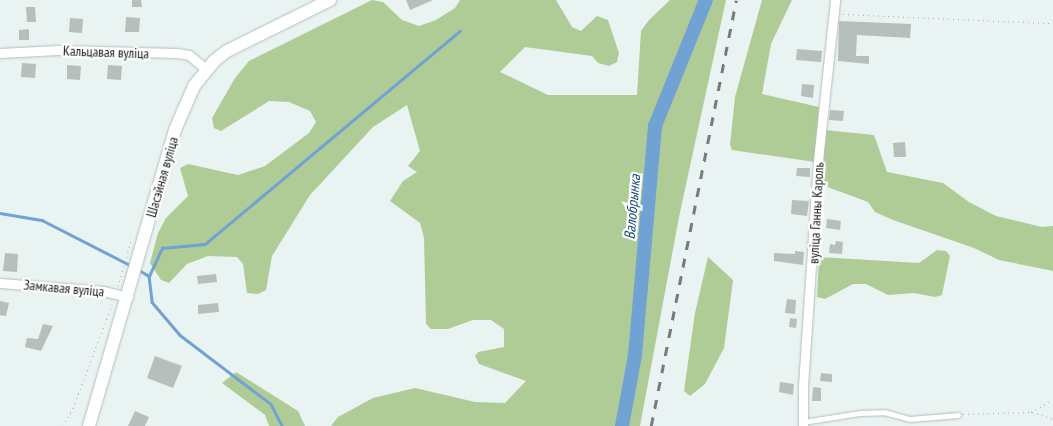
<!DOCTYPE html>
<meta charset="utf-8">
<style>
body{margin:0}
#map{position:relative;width:1053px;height:426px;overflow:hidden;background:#e9f3f2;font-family:"PT Sans Narrow",sans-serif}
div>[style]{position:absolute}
.green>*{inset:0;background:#afcc96}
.stream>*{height:2.5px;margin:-1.25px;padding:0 1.25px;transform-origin:1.25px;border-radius:1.25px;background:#70a2d4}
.river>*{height:14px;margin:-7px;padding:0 7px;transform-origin:7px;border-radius:7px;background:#70a2d4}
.building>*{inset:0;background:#b7bfba}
.path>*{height:1px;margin-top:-0.5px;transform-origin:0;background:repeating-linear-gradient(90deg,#a3aaaa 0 1px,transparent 0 5px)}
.roads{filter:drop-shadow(0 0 1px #b4bebd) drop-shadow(0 0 1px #b4bebd)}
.lane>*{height:4.5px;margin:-2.25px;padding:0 2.25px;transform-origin:2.25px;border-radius:2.25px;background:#fff}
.street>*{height:9px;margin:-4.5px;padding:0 4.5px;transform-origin:4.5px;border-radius:4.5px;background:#fff}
.secondary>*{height:12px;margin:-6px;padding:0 6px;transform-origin:6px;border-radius:6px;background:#fff}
.rail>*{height:2.5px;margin-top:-1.25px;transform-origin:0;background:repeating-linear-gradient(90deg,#767c7b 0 9px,transparent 0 18px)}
span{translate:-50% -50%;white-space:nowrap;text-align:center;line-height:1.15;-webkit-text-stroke:4.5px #fff;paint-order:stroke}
.street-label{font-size:14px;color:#202323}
.water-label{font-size:15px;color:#124978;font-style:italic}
</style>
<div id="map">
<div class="green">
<div style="clip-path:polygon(372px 0,383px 2px,402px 20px,419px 26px,436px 20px,455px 8px,460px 0,556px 0,572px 27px,581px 31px,597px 16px,608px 20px,619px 53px,617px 62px,609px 66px,598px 63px,592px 56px,525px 47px,500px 72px,548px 95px,637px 95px,641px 31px,649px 20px,670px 0,726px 0,679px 217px,640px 426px,331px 426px,338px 417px,373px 398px,415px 388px,475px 402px,505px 403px,526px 381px,479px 364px,475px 356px,478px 352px,504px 347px,504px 329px,491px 320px,473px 320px,448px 329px,431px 329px,426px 324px,424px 238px,420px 223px,390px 201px,403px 181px,417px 172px,408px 166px,420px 151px,407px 105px,373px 127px,310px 195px,272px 256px,266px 290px,258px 294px,247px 293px,243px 264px,237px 257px,208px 256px,187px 264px,169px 283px,161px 280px,150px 263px,158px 233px,166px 218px,188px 196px,180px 168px,188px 164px,238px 175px,265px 166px,309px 133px,316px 122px,310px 111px,289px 102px,269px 101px,221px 131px,214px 128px,212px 118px,235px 78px,249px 61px)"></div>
<div style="clip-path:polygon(762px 0,792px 0,771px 44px,762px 94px,819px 107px,815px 162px,732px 150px,730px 145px,735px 97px)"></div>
<div style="clip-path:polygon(825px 130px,874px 135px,887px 172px,943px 183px,969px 202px,996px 216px,1042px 227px,1053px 226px,1053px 271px,999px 260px,974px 248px,893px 220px,875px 212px,868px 202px,822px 185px)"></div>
<div style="clip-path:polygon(937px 250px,946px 251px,950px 256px,942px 295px,935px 297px,914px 293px,888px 295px,866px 284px,853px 284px,825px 299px,817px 297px,819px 257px,919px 263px)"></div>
<div style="clip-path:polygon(708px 257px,733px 280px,724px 348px,705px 384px,690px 396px,684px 391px,695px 313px)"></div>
<div style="clip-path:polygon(236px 372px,298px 411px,305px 426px,269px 426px,265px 415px,222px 383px)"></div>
</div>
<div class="stream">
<div style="left:0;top:213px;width:43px;rotate:9.5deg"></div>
<div style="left:42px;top:220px;width:101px;rotate:27.1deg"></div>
<div style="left:139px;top:270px;width:12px;rotate:31deg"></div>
<div style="left:149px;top:276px;width:26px;rotate:83deg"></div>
<div style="left:152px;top:302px;width:43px;rotate:49.7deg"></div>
<div style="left:180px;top:335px;width:114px;rotate:37.2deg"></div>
<div style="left:271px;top:404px;width:25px;rotate:63deg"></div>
<div style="left:149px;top:276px;width:31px;rotate:-65deg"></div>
<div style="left:162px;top:248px;width:43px;rotate:-5.3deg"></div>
<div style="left:205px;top:244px;width:332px;rotate:-39.9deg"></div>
</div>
<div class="river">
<div style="left:622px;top:426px;width:72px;rotate:-79.6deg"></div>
<div style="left:635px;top:355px;width:230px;rotate:-85deg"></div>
<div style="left:655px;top:126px;width:136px;rotate:-68deg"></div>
</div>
<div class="building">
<div style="clip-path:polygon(132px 0,141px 0,142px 7px,132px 7px)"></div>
<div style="clip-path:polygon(406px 0,433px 0,410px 10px)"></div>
<div style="clip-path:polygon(26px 7px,35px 7px,36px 22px,27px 22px)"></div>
<div style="clip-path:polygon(126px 17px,140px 18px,139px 32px,125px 32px)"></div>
<div style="clip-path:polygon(70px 18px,83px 19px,82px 33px,69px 32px)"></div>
<div style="clip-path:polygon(839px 21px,911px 24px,910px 38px,857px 35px,856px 56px,869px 56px,869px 64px,838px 61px)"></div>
<div style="clip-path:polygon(29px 29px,29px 40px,19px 40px,19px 30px)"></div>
<div style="clip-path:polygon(797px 49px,822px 51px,821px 62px,796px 60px)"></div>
<div style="clip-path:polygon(22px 63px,36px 64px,35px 78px,21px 77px)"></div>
<div style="clip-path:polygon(67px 65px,81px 66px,80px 80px,67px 79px)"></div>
<div style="clip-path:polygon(108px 65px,122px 66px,121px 80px,107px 79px)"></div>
<div style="clip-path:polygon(802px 84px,814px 85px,813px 98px,801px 96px)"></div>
<div style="clip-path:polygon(830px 110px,844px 111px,843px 121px,829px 120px)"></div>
<div style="clip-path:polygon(905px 142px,906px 157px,894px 157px,893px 143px)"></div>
<div style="clip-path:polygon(797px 168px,810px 168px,810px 177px,796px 176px)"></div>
<div style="clip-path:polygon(792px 200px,809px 201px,807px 216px,791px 214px)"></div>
<div style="clip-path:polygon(827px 219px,841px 221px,840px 230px,826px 228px)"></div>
<div style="clip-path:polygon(836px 241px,843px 242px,842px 254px,829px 253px,830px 244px,835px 245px)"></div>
<div style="clip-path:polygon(795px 251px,804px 252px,803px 265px,774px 261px,774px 253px,795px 254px)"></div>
<div style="clip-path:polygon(5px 253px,18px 254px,17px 272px,3px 271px)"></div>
<div style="clip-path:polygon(216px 274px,217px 282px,198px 284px,197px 276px)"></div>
<div style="clip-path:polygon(787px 299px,796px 300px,795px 314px,785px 313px)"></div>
<div style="clip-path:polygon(0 301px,9px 303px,6px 316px,0 315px)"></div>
<div style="clip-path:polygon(218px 303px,219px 312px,198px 314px,198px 305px)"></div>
<div style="clip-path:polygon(790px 318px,797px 319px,796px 328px,789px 327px)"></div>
<div style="clip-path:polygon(43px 324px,53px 326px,41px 351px,25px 347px,27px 338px,38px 339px)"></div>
<div style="clip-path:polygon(155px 356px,182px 366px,173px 388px,147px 378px)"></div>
<div style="clip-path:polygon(821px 373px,832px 374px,832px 382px,820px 381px)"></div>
<div style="clip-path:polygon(780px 382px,794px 384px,793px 395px,779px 392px)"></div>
<div style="clip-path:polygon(813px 387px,821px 388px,821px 401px,812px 401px)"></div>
<div style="clip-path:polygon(135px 411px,149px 417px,145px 426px,128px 426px)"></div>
</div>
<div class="path">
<div style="left:843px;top:14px;width:210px;rotate:2.5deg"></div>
<div style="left:118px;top:286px;width:47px;rotate:-73.9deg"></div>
<div style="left:1032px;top:412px;width:22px;rotate:18deg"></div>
<div style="left:963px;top:414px;width:68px;rotate:-1.7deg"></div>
<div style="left:1031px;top:412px;width:25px;rotate:-29deg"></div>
<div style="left:63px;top:426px;width:21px;rotate:-61deg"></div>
<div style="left:73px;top:408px;width:113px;rotate:-69.3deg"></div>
</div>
<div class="roads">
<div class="lane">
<div style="left:803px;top:422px;width:58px;rotate:-9deg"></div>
<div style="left:860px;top:413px;width:24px;rotate:-2deg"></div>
<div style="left:884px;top:412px;width:27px;rotate:15deg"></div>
<div style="left:910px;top:419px;width:48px;rotate:-4.8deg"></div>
</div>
<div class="street">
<div style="left:0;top:53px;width:58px;rotate:-3deg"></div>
<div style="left:58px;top:50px;width:119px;rotate:1.4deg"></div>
<div style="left:177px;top:53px;width:12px;rotate:9deg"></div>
<div style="left:189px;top:55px;width:23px;rotate:40deg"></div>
<div style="left:0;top:283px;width:103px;rotate:4.4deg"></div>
<div style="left:103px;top:291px;width:26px;rotate:13deg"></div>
<div style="left:803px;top:426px;width:40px;rotate:-90deg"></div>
<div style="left:803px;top:386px;width:226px;rotate:-86.2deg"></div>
<div style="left:818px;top:160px;width:161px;rotate:-83.9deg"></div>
</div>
<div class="secondary">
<div style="left:89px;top:426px;width:308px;rotate:-73.8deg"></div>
<div style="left:175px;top:130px;width:48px;rotate:-66.6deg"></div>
<div style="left:194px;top:86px;width:32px;rotate:-51deg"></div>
<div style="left:214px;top:61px;width:16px;rotate:-38deg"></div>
<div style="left:227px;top:51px;width:115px;rotate:-26.3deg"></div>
</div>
</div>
<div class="rail">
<div style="left:651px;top:426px;width:434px;rotate:-78.7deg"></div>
</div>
<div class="street-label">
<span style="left:106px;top:52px;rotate:2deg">Кальцавая вуліца</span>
<span style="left:162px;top:177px;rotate:-74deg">Шасэйная вуліца</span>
<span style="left:816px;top:213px;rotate:-87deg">вуліца Ганны Кароль</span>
<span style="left:64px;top:288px;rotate:5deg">Замкавая вуліца</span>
</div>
<div class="water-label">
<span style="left:632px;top:207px;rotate:-85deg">Валобрынка</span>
</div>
</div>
